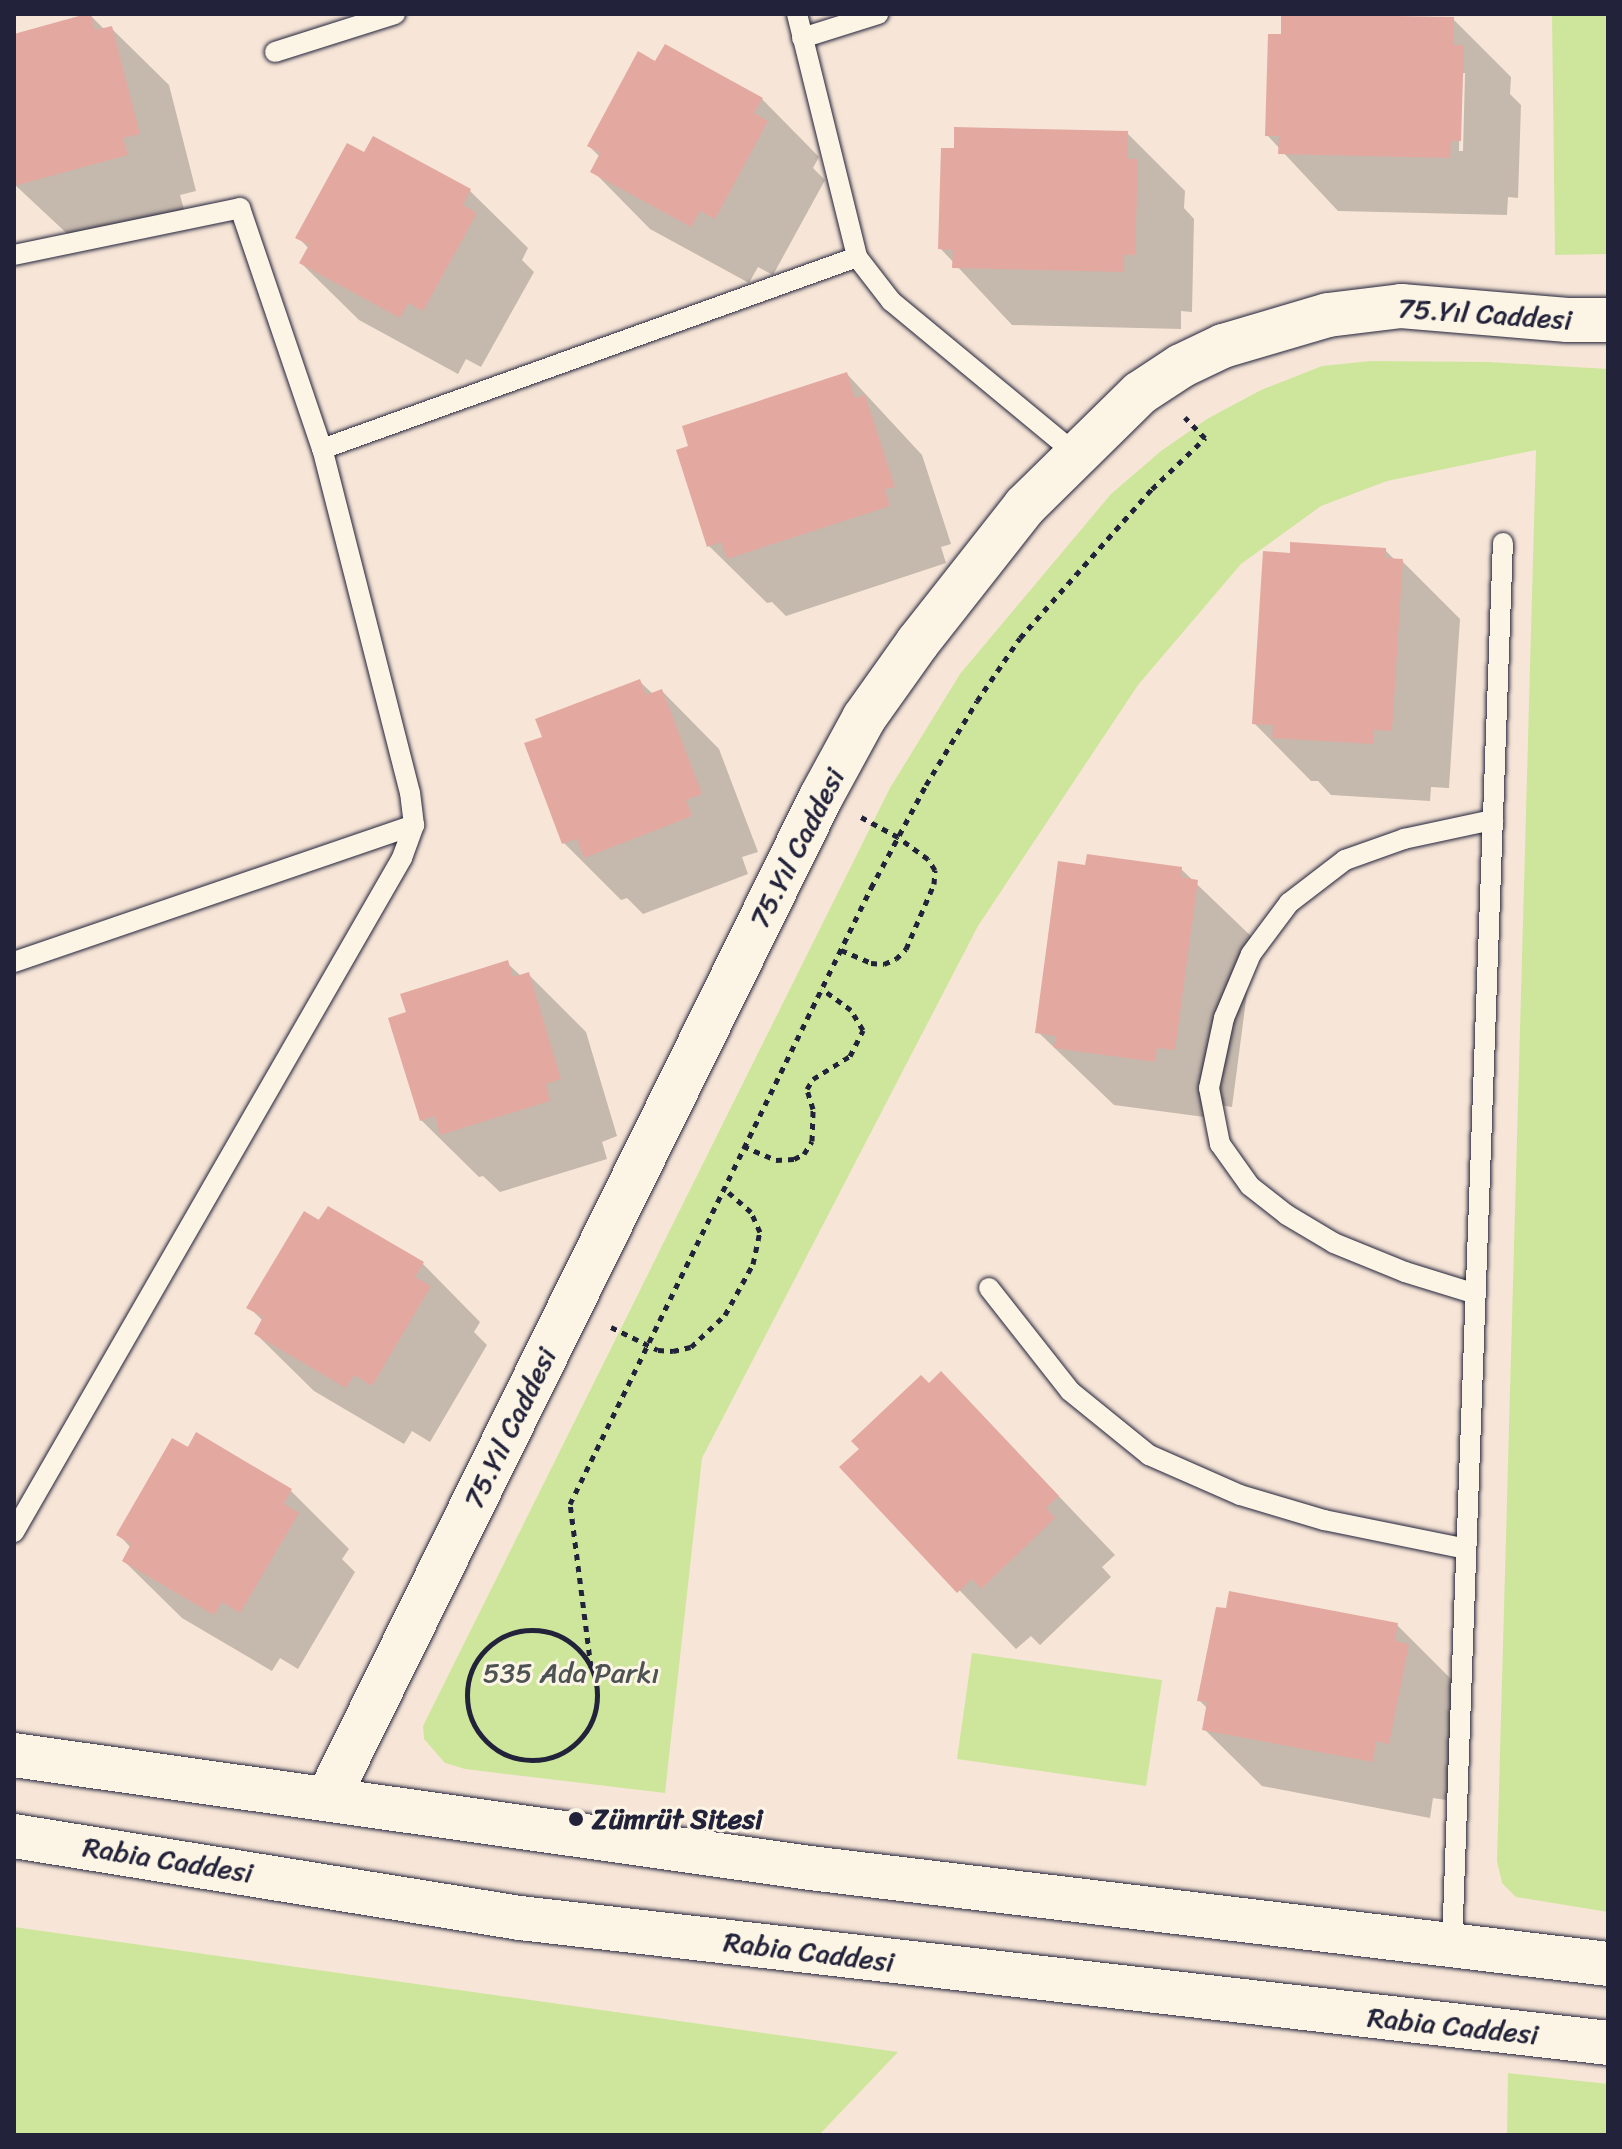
<!DOCTYPE html>
<meta charset="utf-8">
<style>
body{margin:0}
#map{position:relative;width:1622px;height:2149px;overflow:hidden;background:#f7e6d7;font-family:Sriracha,sans-serif}
div>[style]{position:absolute}
.green>*{inset:0;background:#cee69c}
.shadow>*{inset:0;background:#0003}
.building>*{inset:0;background:#e3a9a1}
.path>*{height:5px;margin-top:-2.5px;transform-origin:0;background:repeating-linear-gradient(90deg,#22223b 0 6px,transparent 0 12px)}
.path>.ring{margin:-2.5px;padding:0;box-sizing:content-box;background:none;border:5px solid #22223b;border-radius:50%}
.roads{filter:drop-shadow(0 0 2px #22223b) drop-shadow(0 0 2px #22223b)}
.service>*{height:20px;margin:-10px;padding:0 10px;transform-origin:10px;border-radius:10px;background:#fcf5e5}
.tertiary>*{height:44px;margin:-22px;padding:0 22px;transform-origin:22px;border-radius:22px;background:#fcf5e5}
.dots>*{width:22px;height:22px;translate:-50% -50%;box-sizing:border-box;border:4px solid #fcf5e5;border-radius:50%}
span{translate:-50% -50%;white-space:nowrap;text-align:center;line-height:1.15;-webkit-text-stroke:6px #fcf5e5;paint-order:stroke}
.street-label{font-size:28px;color:#22223b}
.park-label{font-size:28px;color:#4d5353}
.poi-label{font-size:28px;color:#22223b;font-weight:700}
.left{translate:0 -50%;text-align:left}
.frame{position:absolute;inset:0;border:16px solid #22223b;pointer-events:none}
</style>
<div id="map">
<div class="green">
<div style="clip-path:polygon(1552px 14px,1608px 14px,1608px 254px,1555px 255px)"></div>
<div style="clip-path:polygon(1371px 361px,1489px 362px,1608px 369px,1608px 1912px,1516px 1897px,1502px 1883px,1497px 1861px,1536px 450px,1387px 481px,1321px 506px,1241px 564px,1138px 685px,978px 926px,702px 1458px,665px 1793px,465px 1769px,445px 1763px,424px 1739px,423px 1726px,890px 788px,960px 674px,1111px 494px,1161px 451px,1207px 419px,1261px 390px,1322px 366px)"></div>
<div style="clip-path:polygon(972px 1653px,1162px 1680px,1146px 1786px,957px 1759px)"></div>
<div style="clip-path:polygon(14px 1927px,898px 2052px,819px 2135px,14px 2135px)"></div>
<div style="clip-path:polygon(1508px 2073px,1608px 2084px,1608px 2135px,1507px 2135px)"></div>
</div>
<div class="shadow">
<div style="clip-path:polygon(90px 15px,104px 29px,111px 28px,169px 85px,196px 191px,180px 195px,185px 213px,76px 242px,14px 184px,14px 36px)"></div>
<div style="clip-path:polygon(evenodd,1453px 19px,1511px 77px,1510px 94px,1521px 105px,1518px 198px,1508px 197px,1507px 215px,1338px 211px,1267px 135px,1453px 19px,1461px 73px,1465px 73px,1463px 151px,1459px 151px,1461px 73px)"></div>
<div style="clip-path:polygon(656px 63px,762px 99px,819px 157px,813px 168px,825px 180px,773px 275px,758px 267px,749px 283px,650px 229px,593px 171px,600px 157px,589px 146px)"></div>
<div style="clip-path:polygon(1127px 133px,1185px 191px,1184px 208px,1194px 219px,1192px 312px,1181px 311px,1181px 329px,1012px 325px,940px 248px,956px 150px)"></div>
<div style="clip-path:polygon(374px 138px,470px 191px,528px 248px,522px 260px,534px 272px,481px 367px,466px 359px,458px 374px,359px 320px,301px 263px,309px 249px,298px 237px,365px 155px)"></div>
<div style="clip-path:polygon(847px 374px,922px 455px,951px 544px,941px 547px,946px 563px,786px 616px,772px 602px,767px 603px,709px 546px)"></div>
<div style="clip-path:polygon(1385px 550px,1396px 561px,1402px 561px,1460px 619px,1449px 788px,1431px 787px,1430px 801px,1331px 795px,1318px 781px,1311px 781px,1254px 723px,1292px 555px)"></div>
<div style="clip-path:polygon(639px 681px,653px 694px,662px 691px,719px 749px,758px 852px,742px 857px,748px 874px,643px 914px,627px 898px,621px 900px,564px 843px,545px 738px)"></div>
<div style="clip-path:polygon(1087px 867px,1181px 869px,1254px 939px,1232px 1107px,1214px 1104px,1212px 1118px,1114px 1105px,1038px 1032px)"></div>
<div style="clip-path:polygon(507px 963px,521px 976px,528px 974px,586px 1032px,617px 1136px,602px 1142px,607px 1159px,500px 1192px,483px 1176px,479px 1177px,421px 1120px,408px 1013px)"></div>
<div style="clip-path:polygon(328px 1208px,423px 1264px,480px 1322px,474px 1332px,487px 1345px,430px 1442px,412px 1431px,404px 1444px,314px 1391px,256px 1334px,263px 1321px,249px 1307px)"></div>
<div style="clip-path:polygon(941px 1373px,1115px 1555px,1102px 1567px,1111px 1577px,1040px 1645px,1031px 1636px,1016px 1649px,842px 1468px)"></div>
<div style="clip-path:polygon(197px 1435px,291px 1491px,349px 1549px,342px 1559px,355px 1572px,298px 1669px,280px 1658px,272px 1671px,182px 1618px,124px 1561px,131px 1548px,118px 1534px)"></div>
<div style="clip-path:polygon(1397px 1625px,1455px 1683px,1465px 1703px,1446px 1800px,1433px 1798px,1430px 1818px,1262px 1786px,1204px 1729px,1208px 1709px,1199px 1700px)"></div>
</div>
<div class="building">
<div style="clip-path:polygon(86px 14px,91px 14px,95px 30px,112px 26px,140px 134px,123px 138px,128px 155px,14px 186px,14px 34px)"></div>
<div style="clip-path:polygon(1281px 14px,1454px 17px,1454px 45px,1464px 45px,1461px 141px,1451px 141px,1450px 158px,1278px 154px,1279px 136px,1265px 136px,1268px 34px,1281px 34px)"></div>
<div style="clip-path:polygon(665px 44px,763px 98px,754px 113px,768px 121px,715px 219px,700px 211px,691px 227px,590px 172px,600px 153px,587px 146px,638px 51px,655px 61px)"></div>
<div style="clip-path:polygon(954px 127px,1128px 131px,1127px 159px,1138px 159px,1135px 255px,1124px 255px,1124px 272px,952px 268px,953px 250px,938px 249px,941px 148px,954px 148px)"></div>
<div style="clip-path:polygon(373px 136px,471px 189px,463px 205px,477px 213px,423px 311px,408px 303px,400px 318px,299px 263px,309px 245px,295px 238px,347px 143px,364px 152px)"></div>
<div style="clip-path:polygon(847px 372px,855px 398px,865px 395px,895px 487px,885px 489px,890px 506px,727px 559px,721px 542px,707px 547px,676px 450px,688px 446px,682px 426px)"></div>
<div style="clip-path:polygon(1290px 542px,1386px 548px,1386px 558px,1403px 559px,1392px 731px,1374px 730px,1373px 744px,1272px 738px,1273px 725px,1252px 724px,1263px 551px,1290px 553px)"></div>
<div style="clip-path:polygon(640px 679px,646px 695px,662px 689px,702px 794px,686px 800px,692px 816px,584px 858px,577px 839px,562px 844px,524px 743px,542px 737px,535px 719px)"></div>
<div style="clip-path:polygon(1087px 854px,1182px 867px,1181px 877px,1198px 880px,1175px 1050px,1157px 1048px,1155px 1062px,1054px 1048px,1056px 1036px,1035px 1033px,1058px 861px,1085px 865px)"></div>
<div style="clip-path:polygon(508px 960px,513px 977px,529px 972px,561px 1079px,546px 1084px,550px 1101px,440px 1135px,435px 1116px,420px 1121px,388px 1018px,406px 1012px,400px 994px)"></div>
<div style="clip-path:polygon(328px 1206px,424px 1262px,415px 1277px,431px 1286px,372px 1386px,354px 1375px,346px 1388px,254px 1334px,263px 1317px,246px 1308px,304px 1211px,319px 1220px)"></div>
<div style="clip-path:polygon(941px 1371px,1059px 1496px,1046px 1508px,1055px 1518px,981px 1589px,972px 1579px,957px 1593px,839px 1467px,859px 1449px,851px 1441px,921px 1375px,929px 1383px)"></div>
<div style="clip-path:polygon(196px 1432px,292px 1489px,284px 1504px,299px 1513px,240px 1613px,222px 1602px,214px 1615px,122px 1561px,131px 1544px,116px 1535px,172px 1438px,188px 1447px)"></div>
<div style="clip-path:polygon(1229px 1591px,1398px 1623px,1395px 1641px,1409px 1644px,1389px 1744px,1376px 1741px,1373px 1762px,1202px 1730px,1207px 1702px,1197px 1701px,1216px 1607px,1226px 1608px)"></div>
</div>
<div class="path">
<div style="left:841px;top:950px;width:33px;rotate:23deg"></div>
<div style="left:871px;top:963px;width:13px;rotate:4deg"></div>
<div style="left:884px;top:964px;width:13px;rotate:-23deg"></div>
<div style="left:896px;top:959px;width:14px;rotate:-45deg"></div>
<div style="left:906px;top:949px;width:71px;rotate:-66.7deg"></div>
<div style="left:934px;top:884px;width:14px;rotate:-86deg"></div>
<div style="left:935px;top:870px;width:13px;rotate:-122deg"></div>
<div style="left:928px;top:859px;width:37px;rotate:-144deg"></div>
<div style="left:898px;top:837px;width:42px;rotate:-151.6deg"></div>
<div style="left:743px;top:1146px;width:36px;rotate:23deg"></div>
<div style="left:776px;top:1160px;width:18px;rotate:-3deg"></div>
<div style="left:794px;top:1159px;width:11px;rotate:-27deg"></div>
<div style="left:804px;top:1154px;width:15px;rotate:-58deg"></div>
<div style="left:812px;top:1141px;width:32px;rotate:-88deg"></div>
<div style="left:813px;top:1109px;width:21px;rotate:-107deg"></div>
<div style="left:807px;top:1089px;width:12px;rotate:-59deg"></div>
<div style="left:813px;top:1079px;width:44px;rotate:-31.9deg"></div>
<div style="left:850px;top:1056px;width:29px;rotate:-63deg"></div>
<div style="left:863px;top:1030px;width:23px;rotate:-121deg"></div>
<div style="left:851px;top:1010px;width:36px;rotate:-144deg"></div>
<div style="left:611px;top:1327px;width:52px;rotate:26.1deg"></div>
<div style="left:658px;top:1350px;width:15px;rotate:4deg"></div>
<div style="left:673px;top:1351px;width:18px;rotate:-13deg"></div>
<div style="left:691px;top:1347px;width:47px;rotate:-43.3deg"></div>
<div style="left:725px;top:1315px;width:58px;rotate:-61.2deg"></div>
<div style="left:753px;top:1264px;width:33px;rotate:-78deg"></div>
<div style="left:760px;top:1232px;width:22px;rotate:-114deg"></div>
<div style="left:751px;top:1212px;width:37px;rotate:-139deg"></div>
<div class="ring" style="left:467px;top:1630px;width:125px;height:125px"></div>
<div style="left:591px;top:1667px;width:164px;rotate:-97.3deg"></div>
<div style="left:570px;top:1504px;width:686px;rotate:-63.96deg"></div>
<div style="left:871px;top:888px;width:117px;rotate:-61.9deg"></div>
<div style="left:926px;top:785px;width:98px;rotate:-58.7deg"></div>
<div style="left:977px;top:701px;width:76px;rotate:-55.7deg"></div>
<div style="left:1020px;top:638px;width:199px;rotate:-48.5deg"></div>
<div style="left:1152px;top:489px;width:74px;rotate:-43.9deg"></div>
<div style="left:1205px;top:438px;width:29px;rotate:-134deg"></div>
</div>
<div class="roads">
<div class="service">
<div style="left:797px;top:14px;width:250px;rotate:76.1deg"></div>
<div style="left:857px;top:257px;width:56px;rotate:52.3deg"></div>
<div style="left:891px;top:301px;width:239px;rotate:39.6deg"></div>
<div style="left:802px;top:38px;width:80px;rotate:-17.5deg"></div>
<div style="left:275px;top:52px;width:126px;rotate:-17.6deg"></div>
<div style="left:14px;top:255px;width:231px;rotate:-11.7deg"></div>
<div style="left:240px;top:208px;width:255px;rotate:71.2deg"></div>
<div style="left:322px;top:449px;width:568px;rotate:-19.74deg"></div>
<div style="left:14px;top:962px;width:423px;rotate:-18.9deg"></div>
<div style="left:989px;top:1288px;width:131px;rotate:51.8deg"></div>
<div style="left:1070px;top:1391px;width:102px;rotate:39deg"></div>
<div style="left:1149px;top:1455px;width:99px;rotate:23.7deg"></div>
<div style="left:1240px;top:1495px;width:88px;rotate:16.6deg"></div>
<div style="left:1324px;top:1520px;width:145px;rotate:11.5deg"></div>
<div style="left:1476px;top:1294px;width:74px;rotate:-162.8deg"></div>
<div style="left:1405px;top:1272px;width:77px;rotate:-157.8deg"></div>
<div style="left:1334px;top:1243px;width:55px;rotate:-149.2deg"></div>
<div style="left:1287px;top:1215px;width:47px;rotate:-141.9deg"></div>
<div style="left:1250px;top:1186px;width:52px;rotate:-125.5deg"></div>
<div style="left:1220px;top:1144px;width:57px;rotate:-101.1deg"></div>
<div style="left:1209px;top:1088px;width:72px;rotate:-77.9deg"></div>
<div style="left:1224px;top:1018px;width:69px;rotate:-67.1deg"></div>
<div style="left:1251px;top:954px;width:64px;rotate:-53.3deg"></div>
<div style="left:1289px;top:903px;width:71px;rotate:-37.5deg"></div>
<div style="left:1345px;top:860px;width:63px;rotate:-19.6deg"></div>
<div style="left:1404px;top:839px;width:91px;rotate:-12.1deg"></div>
<div style="left:14px;top:1532px;width:778px;rotate:-60.07deg"></div>
<div style="left:402px;top:858px;width:35px;rotate:-70deg"></div>
<div style="left:414px;top:825px;width:32px;rotate:-97deg"></div>
<div style="left:410px;top:793px;width:355px;rotate:-104.3deg"></div>
<div style="left:1452px;top:1945px;width:1403px;rotate:-87.92deg"></div>
</div>
<div class="tertiary">
<div style="left:14px;top:1755px;width:804px;rotate:8.08deg"></div>
<div style="left:810px;top:1868px;width:804px;rotate:6.86deg"></div>
<div style="left:328px;top:1798px;width:1116px;rotate:-63.78deg"></div>
<div style="left:821px;top:797px;width:90px;rotate:-61.4deg"></div>
<div style="left:864px;top:718px;width:93px;rotate:-54.6deg"></div>
<div style="left:918px;top:642px;width:173px;rotate:-51.8deg"></div>
<div style="left:1025px;top:506px;width:161px;rotate:-44.5deg"></div>
<div style="left:1140px;top:393px;width:49px;rotate:-33.4deg"></div>
<div style="left:1181px;top:366px;width:47px;rotate:-25.5deg"></div>
<div style="left:1223px;top:346px;width:109px;rotate:-16.4deg"></div>
<div style="left:1328px;top:315px;width:74px;rotate:-7deg"></div>
<div style="left:1401px;top:306px;width:167px;rotate:4.8deg"></div>
<div style="left:1567px;top:320px;width:41px"></div>
<div style="left:14px;top:1836px;width:513px;rotate:9.21deg"></div>
<div style="left:520px;top:1918px;width:1095px;rotate:6.55deg"></div>
</div>
</div>
<div class="dots">
<div style="left:576px;top:1819px;background:#22223b"></div>
</div>
<div class="street-label">
<span style="left:1485px;top:314px;rotate:4deg">75.Yıl Caddesi</span>
<span style="left:797px;top:848px;rotate:-63deg">75.Yıl Caddesi</span>
<span style="left:510px;top:1428px;rotate:-64deg">75.Yıl Caddesi</span>
<span style="left:168px;top:1860px;rotate:9deg">Rabia Caddesi</span>
<span style="left:809px;top:1952px;rotate:7deg">Rabia Caddesi</span>
<span style="left:1453px;top:2026px;rotate:6deg">Rabia Caddesi</span>
</div>
<div class="park-label">
<span style="left:571px;top:1673px">535 Ada Parkı</span>
</div>
<div class="poi-label">
<span class="left" style="left:592px;top:1819px">Zümrüt Sitesi</span>
</div>
<div class="frame"></div>
</div>
